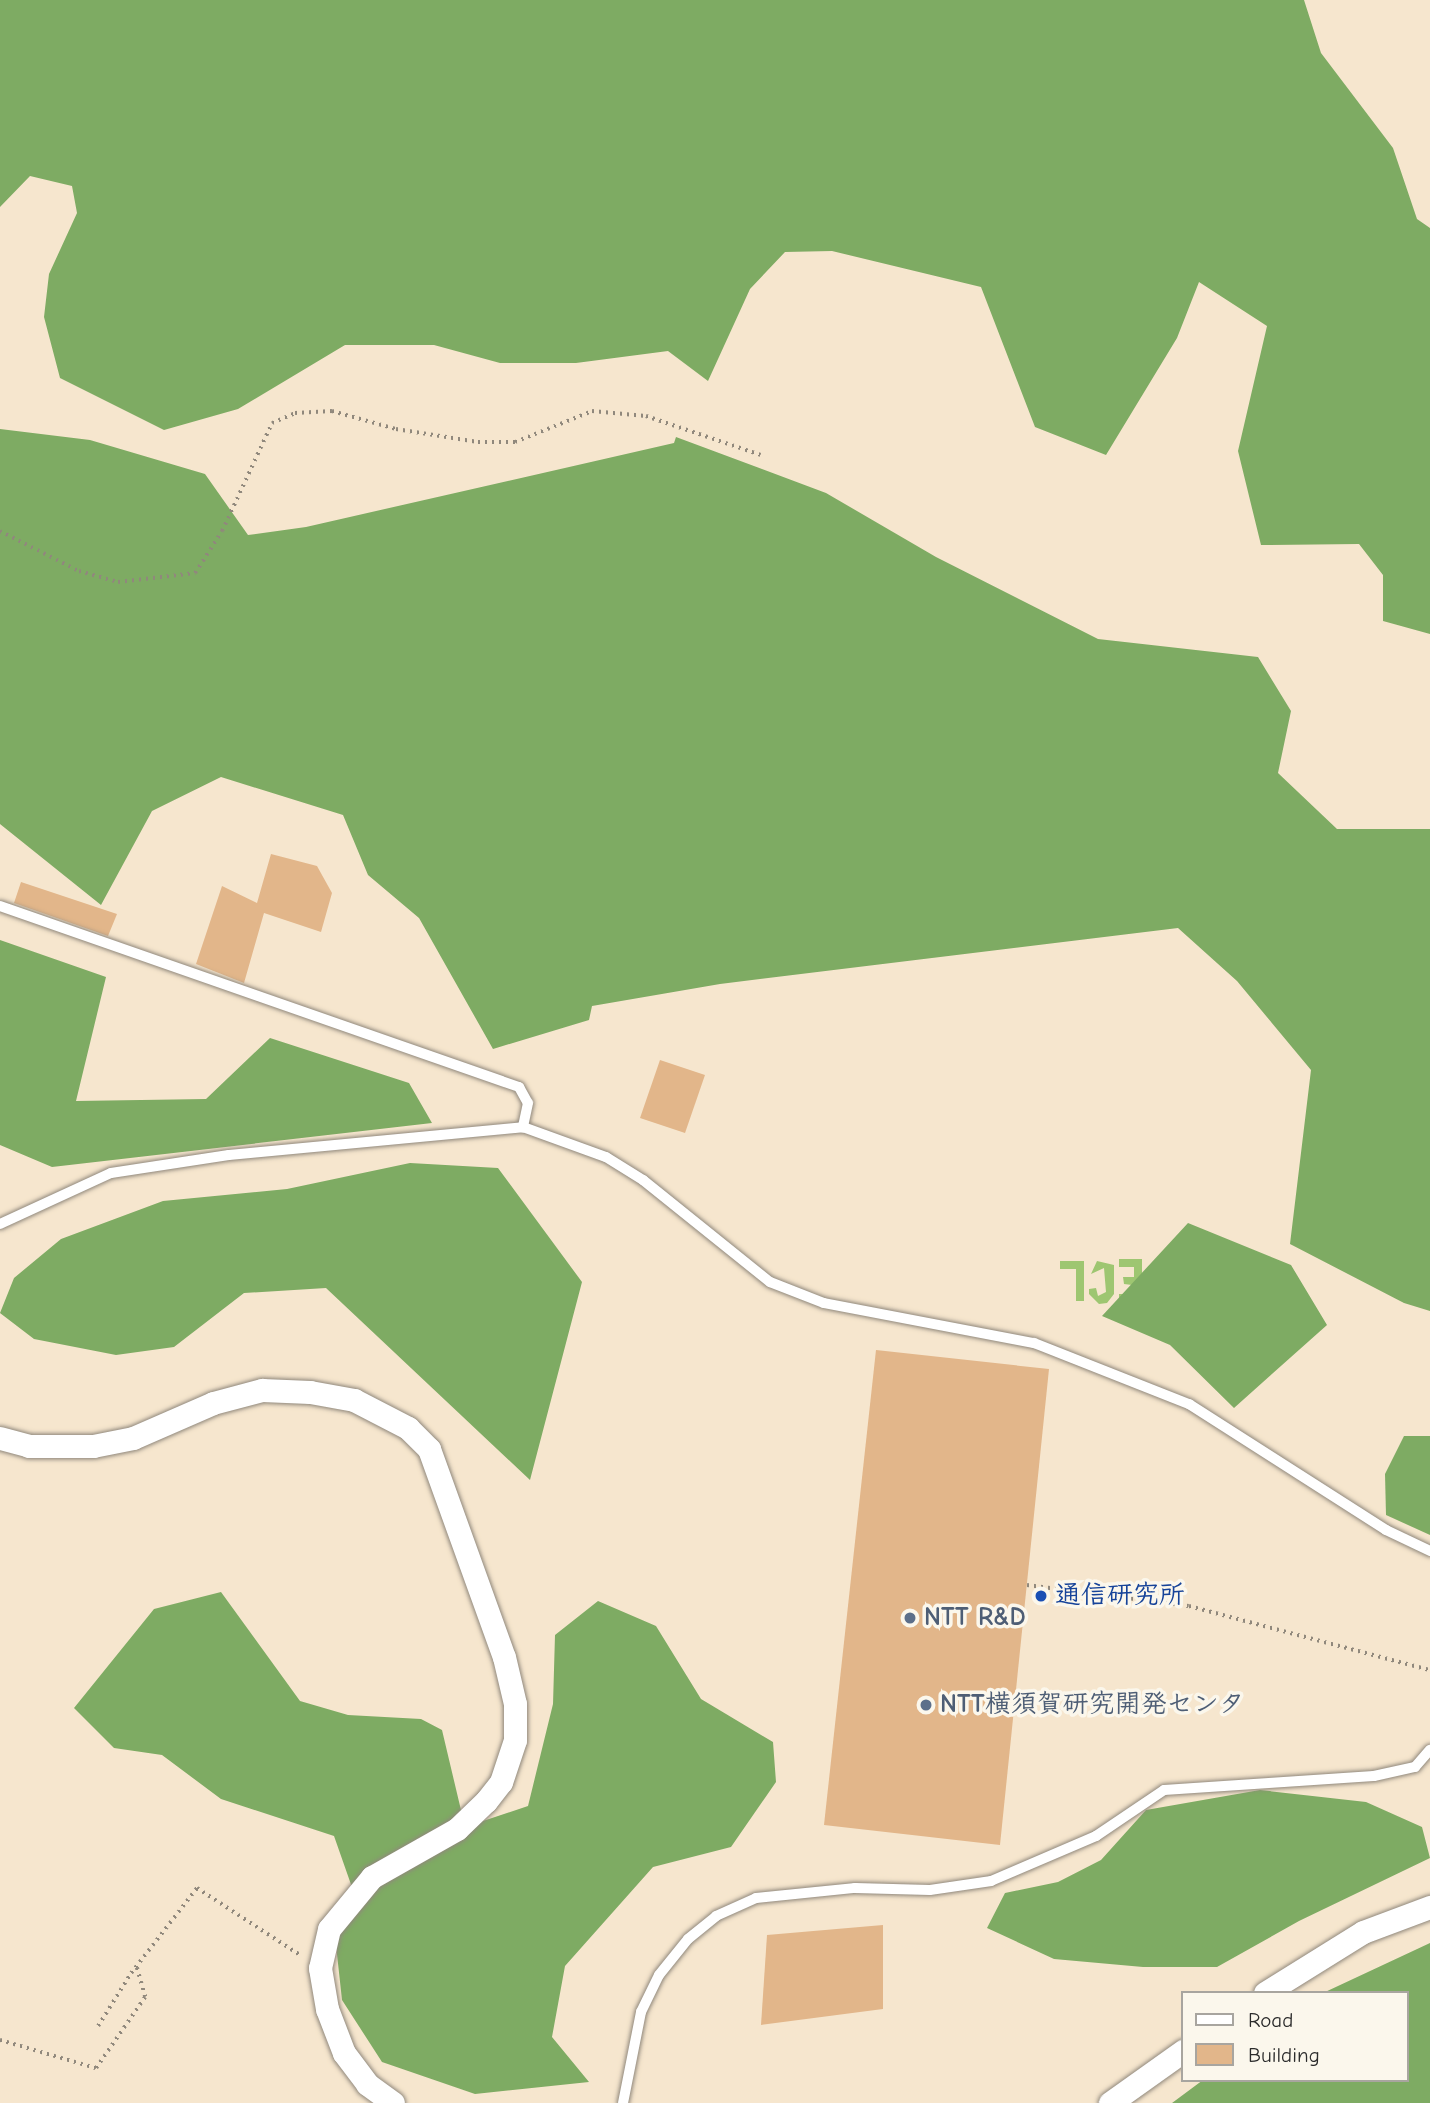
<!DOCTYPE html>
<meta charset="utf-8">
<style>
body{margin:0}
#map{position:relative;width:1430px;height:2103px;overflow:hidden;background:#f6e6ce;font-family:"Comic Neue","Klee One",sans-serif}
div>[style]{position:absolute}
.green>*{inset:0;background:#9ec671}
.forest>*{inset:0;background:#7eab63}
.building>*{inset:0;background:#e2b68a}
.path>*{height:3.5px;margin-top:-1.75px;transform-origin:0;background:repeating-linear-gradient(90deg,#90887c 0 2px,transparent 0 7px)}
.roads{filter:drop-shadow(0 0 2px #90887c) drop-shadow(0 0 2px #90887c)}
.service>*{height:10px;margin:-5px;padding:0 5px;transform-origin:5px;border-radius:5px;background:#fff}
.tertiary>*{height:23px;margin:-11.5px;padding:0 11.5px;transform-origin:11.5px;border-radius:11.5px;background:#fff}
.dots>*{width:19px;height:19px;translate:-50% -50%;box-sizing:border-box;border:4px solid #fbf7ec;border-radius:50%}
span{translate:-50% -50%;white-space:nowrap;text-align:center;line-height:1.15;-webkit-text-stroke:7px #fbf7ec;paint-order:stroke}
.transit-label{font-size:26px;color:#164399;font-weight:700}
.left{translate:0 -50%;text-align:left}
.service-label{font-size:26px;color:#4e5e75;font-weight:700}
.legend{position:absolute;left:1181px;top:1991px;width:228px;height:91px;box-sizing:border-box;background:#fbf7ec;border:2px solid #a8a59f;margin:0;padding:9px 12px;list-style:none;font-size:21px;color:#2b2b2b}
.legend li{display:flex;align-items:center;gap:14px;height:35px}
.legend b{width:35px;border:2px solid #a8a59f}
</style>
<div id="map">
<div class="green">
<div style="clip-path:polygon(1119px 1259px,1142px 1259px,1142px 1302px,1119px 1302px,1119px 1294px,1132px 1294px,1132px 1285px,1124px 1284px,1123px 1277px,1134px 1277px,1134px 1267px,1119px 1267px)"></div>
<div style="clip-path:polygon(1060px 1261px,1084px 1261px,1084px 1301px,1076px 1301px,1076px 1269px,1060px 1269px)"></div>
<div style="clip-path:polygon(1097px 1261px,1114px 1265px,1114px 1294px,1107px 1303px,1099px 1304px,1089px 1294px,1089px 1289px,1096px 1288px,1098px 1296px,1106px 1292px,1104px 1268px,1091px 1274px)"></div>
</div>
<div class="forest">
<div style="clip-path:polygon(0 0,1304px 0,1321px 53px,1393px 148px,1417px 219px,1430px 228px,1430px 634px,1383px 621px,1383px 575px,1359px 544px,1261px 545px,1238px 451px,1267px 326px,1199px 282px,1177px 338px,1106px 455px,1035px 427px,981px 287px,832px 251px,785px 252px,750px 289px,708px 381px,668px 351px,576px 363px,500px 363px,434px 345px,345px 345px,238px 409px,164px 430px,60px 378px,44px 317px,49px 274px,77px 213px,72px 186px,30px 176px,0 207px)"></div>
<div style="clip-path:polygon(0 429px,90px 440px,205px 474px,248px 535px,306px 527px,674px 443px,676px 437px,826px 493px,936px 557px,1098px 639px,1258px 657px,1291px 711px,1278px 773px,1337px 829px,1430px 829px,1430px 1311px,1404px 1303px,1290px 1244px,1311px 1070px,1237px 981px,1178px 928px,720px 984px,592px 1006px,589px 1020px,493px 1049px,419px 918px,368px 875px,343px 815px,221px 777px,152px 811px,101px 905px,0 824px)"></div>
<div style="clip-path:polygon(0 940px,106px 977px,76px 1101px,206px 1099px,270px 1038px,409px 1083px,432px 1123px,52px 1167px,0 1145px)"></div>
<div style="clip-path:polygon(410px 1163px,498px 1168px,582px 1282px,530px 1480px,326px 1288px,244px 1293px,174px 1347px,116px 1355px,34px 1339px,0 1313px,14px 1278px,61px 1239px,163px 1201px,287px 1189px)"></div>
<div style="clip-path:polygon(1188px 1223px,1291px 1265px,1327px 1325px,1234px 1408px,1170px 1345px,1102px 1316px)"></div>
<div style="clip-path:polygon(1404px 1436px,1430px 1436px,1430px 1535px,1386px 1515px,1385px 1474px)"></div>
<div style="clip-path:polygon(221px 1592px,300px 1701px,348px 1715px,421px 1719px,442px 1730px,465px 1827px,528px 1806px,553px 1704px,555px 1635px,598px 1601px,656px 1626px,701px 1699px,773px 1742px,776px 1782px,731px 1847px,653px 1867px,565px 1966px,552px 2037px,589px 2082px,475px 2094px,382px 2062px,342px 2000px,335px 1936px,354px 1893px,334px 1836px,221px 1799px,162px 1755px,114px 1748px,74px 1708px,154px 1609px)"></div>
<div style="clip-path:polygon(1260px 1790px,1366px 1802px,1422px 1827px,1430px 1858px,1299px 1921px,1217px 1967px,1143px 1967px,1054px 1959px,987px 1928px,1005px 1893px,1058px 1882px,1101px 1860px,1146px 1810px)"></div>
<div style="clip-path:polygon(1430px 1943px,1430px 2103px,1172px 2103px,1203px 2080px,1407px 2080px,1407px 1993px,1323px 1993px)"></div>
</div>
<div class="building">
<div style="clip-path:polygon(271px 854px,317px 866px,332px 893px,321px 932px,264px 913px,244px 983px,196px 964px,222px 886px,257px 903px)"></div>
<div style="clip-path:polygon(21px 882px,117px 914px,108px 936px,14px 903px)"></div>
<div style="clip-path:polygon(660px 1060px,705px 1075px,685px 1133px,640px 1118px)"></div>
<div style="clip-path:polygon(876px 1350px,1049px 1369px,1000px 1845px,824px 1825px)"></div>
<div style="clip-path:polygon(883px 1925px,883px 2009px,761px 2025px,767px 1935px)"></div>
</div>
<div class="path">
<div style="left:0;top:531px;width:89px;rotate:26.9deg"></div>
<div style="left:79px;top:571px;width:41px;rotate:15.8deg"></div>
<div style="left:118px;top:582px;width:78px;rotate:-6.7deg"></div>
<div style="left:195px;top:573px;width:50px;rotate:-57.3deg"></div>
<div style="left:222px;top:531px;width:119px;rotate:-65.2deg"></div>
<div style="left:272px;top:423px;width:25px;rotate:-23deg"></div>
<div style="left:295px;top:413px;width:37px;rotate:-3deg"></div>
<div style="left:332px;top:411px;width:66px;rotate:15.7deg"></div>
<div style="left:396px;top:429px;width:83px;rotate:9deg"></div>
<div style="left:478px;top:442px;width:37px"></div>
<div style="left:515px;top:442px;width:83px;rotate:-21.9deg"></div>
<div style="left:592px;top:411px;width:54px;rotate:5.3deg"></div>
<div style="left:646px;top:416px;width:121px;rotate:18.7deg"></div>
<div style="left:1027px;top:1585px;width:163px;rotate:7.4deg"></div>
<div style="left:1189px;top:1606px;width:249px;rotate:14.9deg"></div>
<div style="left:98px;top:2026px;width:62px;rotate:-58.1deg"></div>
<div style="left:131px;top:1973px;width:108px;rotate:-52.2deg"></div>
<div style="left:197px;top:1888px;width:123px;rotate:33deg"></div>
<div style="left:0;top:2040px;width:100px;rotate:16.3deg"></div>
<div style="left:96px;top:2068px;width:86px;rotate:-55.4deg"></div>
<div style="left:145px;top:1997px;width:32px;rotate:-106deg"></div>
</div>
<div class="roads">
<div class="service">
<div style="left:0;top:906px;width:550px;rotate:19.23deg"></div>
<div style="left:519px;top:1087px;width:18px;rotate:61deg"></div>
<div style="left:528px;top:1103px;width:25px;rotate:102deg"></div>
<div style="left:0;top:1224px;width:122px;rotate:-24.7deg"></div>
<div style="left:111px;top:1173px;width:119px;rotate:-8.7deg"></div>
<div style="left:229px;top:1155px;width:295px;rotate:-5.4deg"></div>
<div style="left:523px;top:1127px;width:88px;rotate:19.9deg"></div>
<div style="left:606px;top:1157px;width:44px;rotate:31.9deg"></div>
<div style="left:643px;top:1180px;width:163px;rotate:38.8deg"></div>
<div style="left:770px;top:1282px;width:58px;rotate:21.3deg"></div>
<div style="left:824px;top:1303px;width:214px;rotate:10.8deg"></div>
<div style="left:1034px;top:1343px;width:167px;rotate:21.5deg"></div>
<div style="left:1189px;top:1404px;width:234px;rotate:32.6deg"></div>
<div style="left:1386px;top:1530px;width:49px;rotate:25.5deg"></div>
<div style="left:623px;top:2103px;width:93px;rotate:-78.8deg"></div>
<div style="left:641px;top:2012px;width:41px;rotate:-64.1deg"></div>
<div style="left:659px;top:1975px;width:46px;rotate:-51.1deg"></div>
<div style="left:688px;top:1939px;width:36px;rotate:-39deg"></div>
<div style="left:716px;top:1916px;width:44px;rotate:-24.2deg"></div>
<div style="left:756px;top:1898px;width:100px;rotate:-5.8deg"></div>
<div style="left:855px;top:1888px;width:75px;rotate:1.5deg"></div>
<div style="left:930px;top:1890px;width:62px;rotate:-8.4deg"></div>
<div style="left:991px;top:1881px;width:114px;rotate:-23.2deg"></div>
<div style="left:1096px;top:1836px;width:82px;rotate:-34.1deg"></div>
<div style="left:1164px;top:1790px;width:210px;rotate:-3.8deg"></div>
<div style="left:1374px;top:1776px;width:42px;rotate:-12.4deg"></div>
<div style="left:1415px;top:1767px;width:23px;rotate:-49deg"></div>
</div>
<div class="tertiary">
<div style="left:0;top:1438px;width:30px;rotate:15deg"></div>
<div style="left:29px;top:1446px;width:64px"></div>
<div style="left:93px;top:1446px;width:41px;rotate:-11.3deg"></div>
<div style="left:133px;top:1438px;width:87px;rotate:-23.6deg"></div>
<div style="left:213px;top:1403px;width:51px;rotate:-14.9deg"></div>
<div style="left:262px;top:1390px;width:48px;rotate:2.4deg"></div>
<div style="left:310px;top:1392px;width:45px;rotate:10.3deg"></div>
<div style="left:354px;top:1400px;width:61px;rotate:27.4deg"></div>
<div style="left:408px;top:1428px;width:30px;rotate:45deg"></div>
<div style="left:429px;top:1449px;width:221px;rotate:70.2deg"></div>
<div style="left:504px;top:1657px;width:48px;rotate:76.8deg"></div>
<div style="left:515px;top:1704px;width:36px;rotate:90deg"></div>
<div style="left:515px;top:1740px;width:44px;rotate:108.4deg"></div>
<div style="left:501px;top:1782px;width:24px;rotate:128deg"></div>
<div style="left:486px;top:1801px;width:40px;rotate:136deg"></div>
<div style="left:457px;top:1829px;width:98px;rotate:150.5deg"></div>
<div style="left:372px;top:1877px;width:67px;rotate:129.6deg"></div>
<div style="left:329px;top:1929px;width:40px;rotate:103deg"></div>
<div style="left:320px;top:1968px;width:42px;rotate:80.3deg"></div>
<div style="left:327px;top:2009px;width:47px;rotate:68.9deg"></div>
<div style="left:344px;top:2053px;width:39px;rotate:53deg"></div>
<div style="left:367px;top:2084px;width:32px;rotate:36deg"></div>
<div style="left:1265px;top:1993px;width:115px;rotate:-31.9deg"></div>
<div style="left:1363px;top:1932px;width:72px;rotate:-20.5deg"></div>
<div style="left:1110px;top:2103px;width:90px;rotate:-35.5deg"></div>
</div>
</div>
<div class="dots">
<div style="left:1041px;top:1596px;background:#1a4fb4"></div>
<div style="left:910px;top:1618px;background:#5c6f8a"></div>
<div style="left:926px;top:1705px;background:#5c6f8a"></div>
</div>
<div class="transit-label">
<span class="left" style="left:1055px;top:1596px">通信研究所</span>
</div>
<div class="service-label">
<span class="left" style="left:924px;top:1618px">NTT R&amp;D</span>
<span class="left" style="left:940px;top:1705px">NTT横須賀研究開発センタ</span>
</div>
<ul class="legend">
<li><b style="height:9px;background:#fff"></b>Road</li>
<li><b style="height:19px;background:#e2b68a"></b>Building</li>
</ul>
</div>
